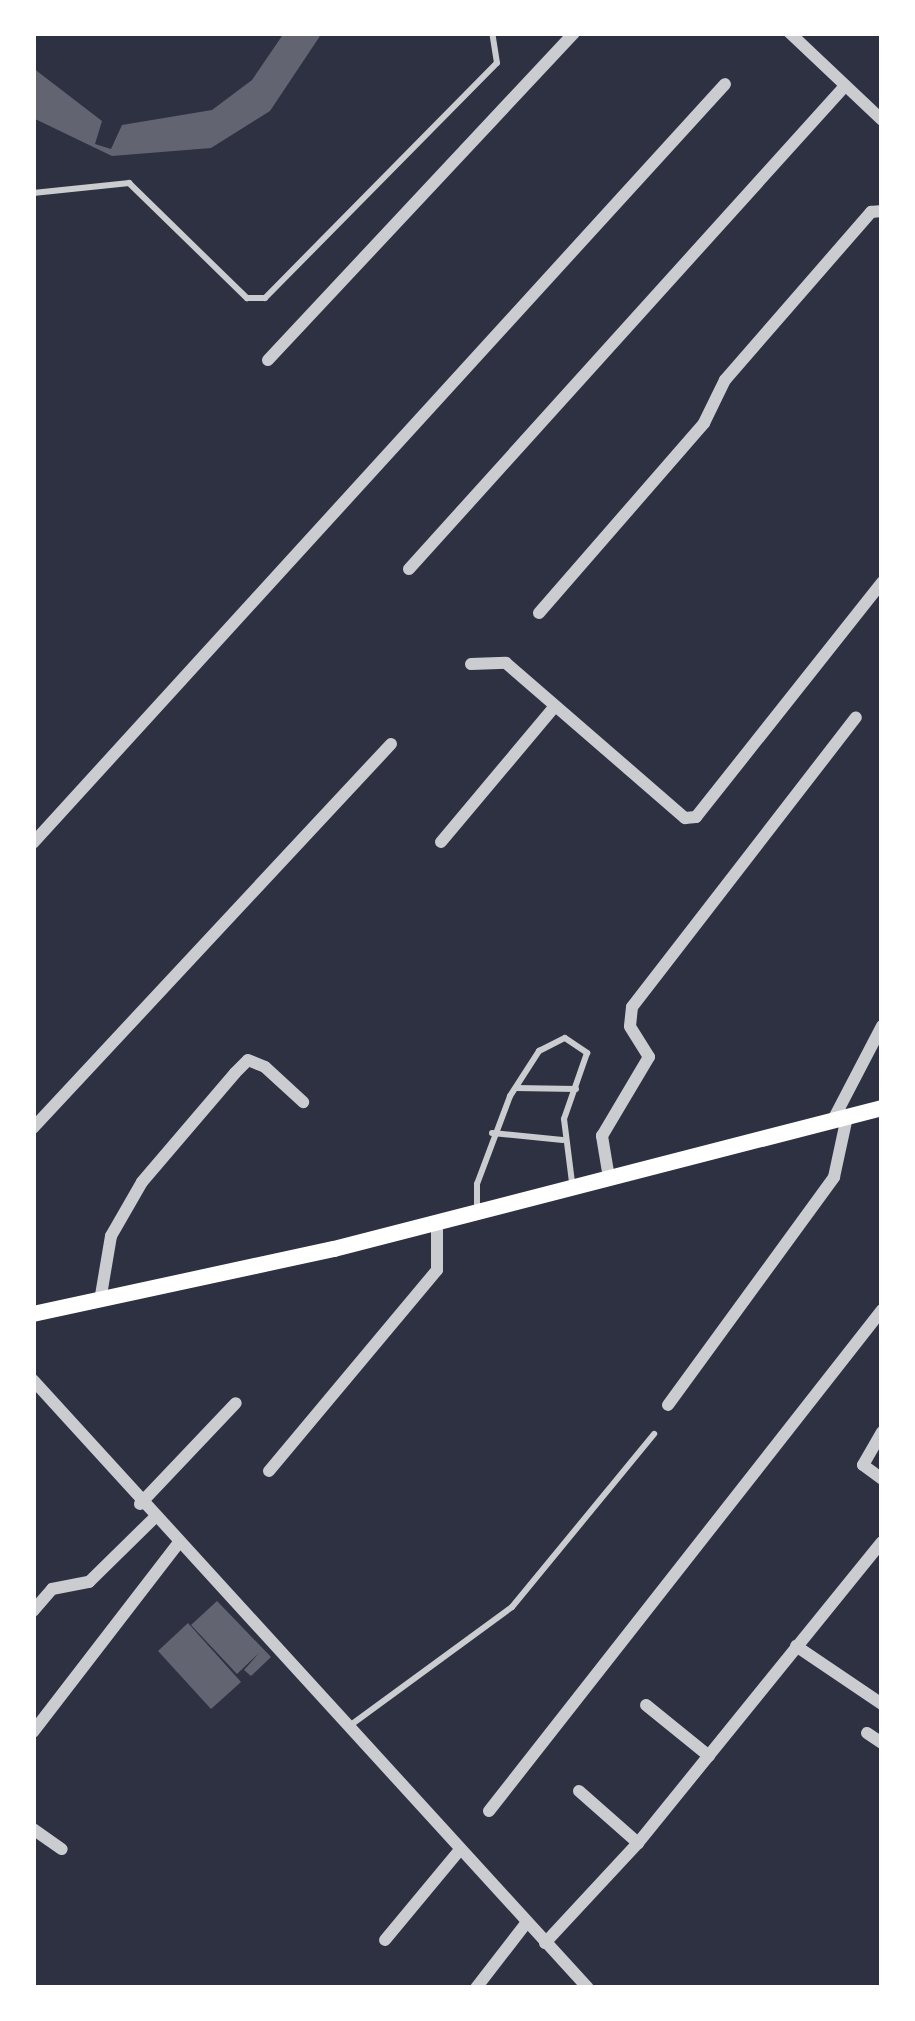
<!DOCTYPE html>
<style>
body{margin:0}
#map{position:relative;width:915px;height:2021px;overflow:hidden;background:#2d3142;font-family:"IBM Plex Serif",serif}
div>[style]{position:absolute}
.building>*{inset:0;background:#626471}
.service>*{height:6px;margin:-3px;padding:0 3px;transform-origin:3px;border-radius:3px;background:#caccd0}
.minor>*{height:12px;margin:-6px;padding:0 6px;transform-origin:6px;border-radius:6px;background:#caccd0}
.secondary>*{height:16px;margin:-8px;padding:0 8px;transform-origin:8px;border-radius:8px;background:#fff}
span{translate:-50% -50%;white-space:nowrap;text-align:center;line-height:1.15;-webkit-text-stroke:9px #fff;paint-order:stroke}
.frame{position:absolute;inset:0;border:36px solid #fff;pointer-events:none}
</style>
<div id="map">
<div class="building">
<div style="clip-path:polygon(284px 33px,322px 33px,270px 111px,211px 148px,112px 156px,33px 118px,33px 68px,102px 121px,95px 144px,111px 149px,122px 125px,212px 110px,252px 80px)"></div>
<div style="clip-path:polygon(217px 1601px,271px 1657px,251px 1676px,244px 1670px,259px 1653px,237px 1674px,191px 1625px)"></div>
<div style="clip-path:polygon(188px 1623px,241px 1682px,211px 1709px,158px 1651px)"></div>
</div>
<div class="service">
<div style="left:33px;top:193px;width:97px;rotate:-5.9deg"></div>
<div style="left:129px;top:183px;width:165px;rotate:44.3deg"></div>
<div style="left:247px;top:298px;width:18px"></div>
<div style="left:265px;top:298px;width:330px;rotate:-45.4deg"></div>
<div style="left:497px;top:63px;width:30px;rotate:-99deg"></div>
<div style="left:516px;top:1088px;width:60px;rotate:1deg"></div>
<div style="left:492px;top:1133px;width:71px;rotate:5.6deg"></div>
<div style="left:477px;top:1208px;width:24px;rotate:-90deg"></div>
<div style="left:477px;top:1184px;width:94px;rotate:-69.4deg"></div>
<div style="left:510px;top:1096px;width:54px;rotate:-57.2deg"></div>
<div style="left:539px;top:1051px;width:29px;rotate:-27deg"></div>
<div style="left:565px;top:1038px;width:27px;rotate:34deg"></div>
<div style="left:587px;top:1053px;width:70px;rotate:109.2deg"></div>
<div style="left:564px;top:1119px;width:64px;rotate:82.8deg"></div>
<div style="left:348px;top:1727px;width:203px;rotate:-36.2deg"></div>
<div style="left:512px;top:1607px;width:224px;rotate:-50.6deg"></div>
</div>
<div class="minor">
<div style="left:790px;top:33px;width:127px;rotate:43.4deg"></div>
<div style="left:268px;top:360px;width:448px;rotate:-46.9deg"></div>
<div style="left:409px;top:569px;width:651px;rotate:-47.93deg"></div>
<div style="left:539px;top:613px;width:252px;rotate:-49deg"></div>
<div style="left:704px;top:423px;width:48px;rotate:-64deg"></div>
<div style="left:725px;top:380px;width:223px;rotate:-49deg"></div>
<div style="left:871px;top:212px;width:11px;rotate:-5deg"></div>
<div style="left:471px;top:664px;width:35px;rotate:-2deg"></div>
<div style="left:506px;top:663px;width:237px;rotate:40.9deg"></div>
<div style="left:685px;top:818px;width:11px;rotate:-5deg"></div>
<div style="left:696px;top:817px;width:300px;rotate:-51.6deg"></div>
<div style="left:441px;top:842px;width:177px;rotate:-50deg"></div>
<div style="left:33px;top:843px;width:1027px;rotate:-47.64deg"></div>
<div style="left:833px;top:1120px;width:106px;rotate:-62.5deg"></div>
<div style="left:33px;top:1128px;width:525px;rotate:-47.01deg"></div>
<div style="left:609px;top:1178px;width:43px;rotate:-99.5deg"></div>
<div style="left:602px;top:1136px;width:92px;rotate:-59.3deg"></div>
<div style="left:649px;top:1057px;width:36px;rotate:-122deg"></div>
<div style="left:630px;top:1026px;width:19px;rotate:-84deg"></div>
<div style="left:632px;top:1007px;width:366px;rotate:-52.3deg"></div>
<div style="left:100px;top:1301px;width:66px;rotate:-80.4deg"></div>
<div style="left:111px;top:1236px;width:62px;rotate:-60.1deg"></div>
<div style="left:142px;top:1182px;width:143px;rotate:-49.5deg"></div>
<div style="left:235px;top:1073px;width:18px;rotate:-45deg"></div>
<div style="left:248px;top:1060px;width:18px;rotate:22deg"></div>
<div style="left:265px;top:1067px;width:52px;rotate:42.6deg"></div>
<div style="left:33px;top:1380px;width:823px;rotate:47.61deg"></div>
<div style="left:668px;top:1405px;width:282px;rotate:-53.9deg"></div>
<div style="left:834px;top:1177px;width:61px;rotate:-77.8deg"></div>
<div style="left:882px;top:1432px;width:38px;rotate:120deg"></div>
<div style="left:863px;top:1465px;width:24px;rotate:36deg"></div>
<div style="left:269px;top:1471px;width:262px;rotate:-50.1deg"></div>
<div style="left:437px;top:1270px;width:48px;rotate:-90deg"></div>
<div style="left:140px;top:1504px;width:139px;rotate:-46.5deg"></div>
<div style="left:33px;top:1611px;width:29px;rotate:-49deg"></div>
<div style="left:52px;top:1589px;width:38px;rotate:-11deg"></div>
<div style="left:89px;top:1582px;width:90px;rotate:-44.5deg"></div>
<div style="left:796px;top:1646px;width:104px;rotate:34deg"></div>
<div style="left:646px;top:1705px;width:81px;rotate:39deg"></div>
<div style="left:33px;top:1732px;width:236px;rotate:-52.4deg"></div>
<div style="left:867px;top:1733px;width:18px;rotate:34deg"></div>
<div style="left:579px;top:1791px;width:79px;rotate:41.4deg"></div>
<div style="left:489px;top:1811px;width:637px;rotate:-51.89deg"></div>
<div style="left:33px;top:1829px;width:35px;rotate:35deg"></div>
<div style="left:385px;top:1940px;width:116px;rotate:-50.3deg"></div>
<div style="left:545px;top:1943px;width:137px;rotate:-47.1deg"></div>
<div style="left:638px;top:1843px;width:387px;rotate:-51deg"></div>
<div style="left:476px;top:1988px;width:83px;rotate:-52.3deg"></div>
</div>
<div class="secondary">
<div style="left:33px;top:1314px;width:308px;rotate:-12.2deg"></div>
<div style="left:334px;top:1249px;width:566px;rotate:-14.43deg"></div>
</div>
<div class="frame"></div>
</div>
